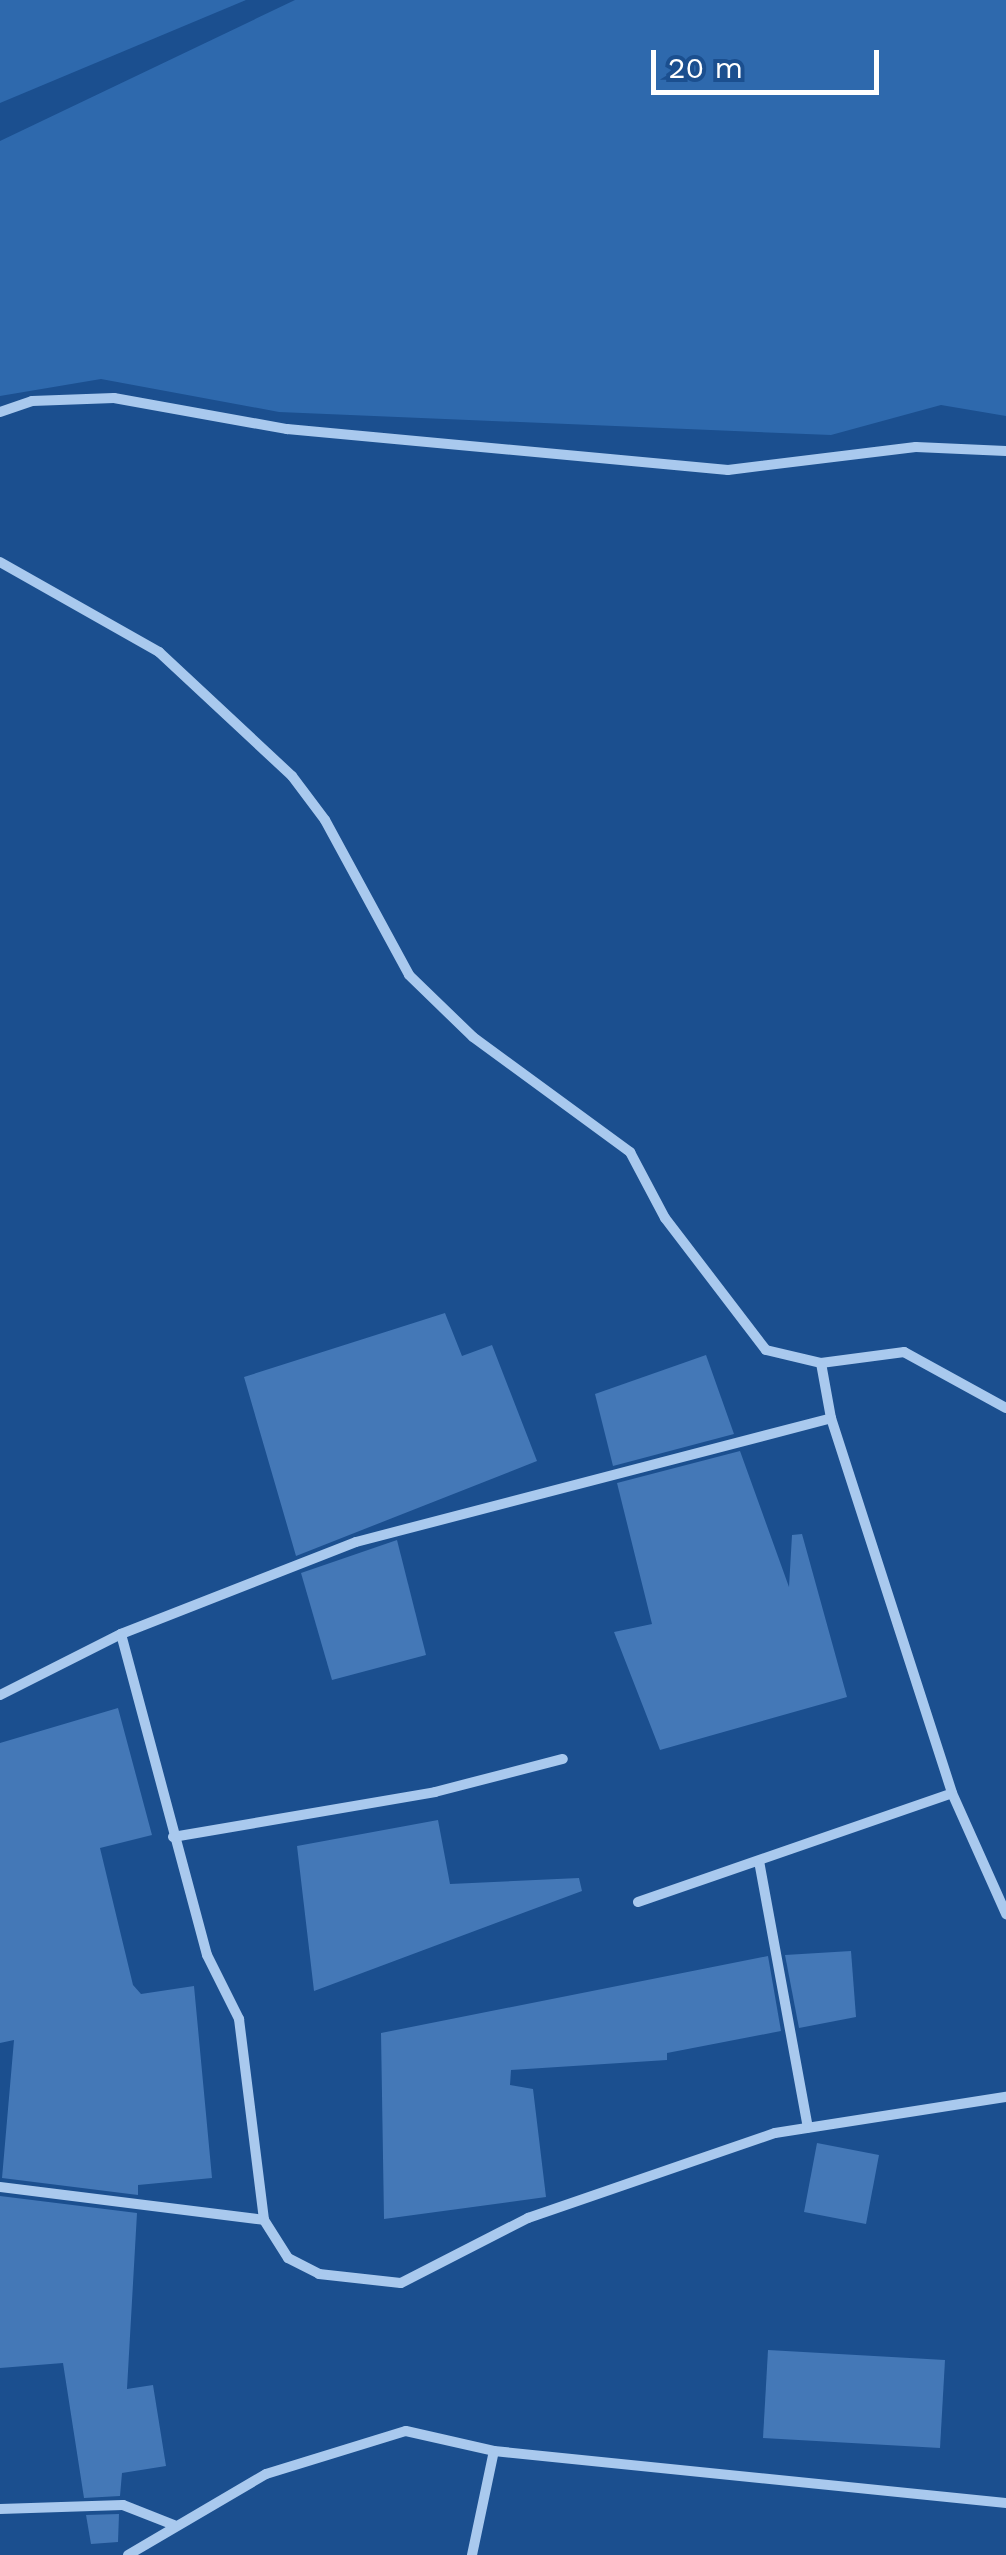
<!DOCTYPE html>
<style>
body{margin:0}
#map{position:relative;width:1006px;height:2555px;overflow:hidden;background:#1b4f8f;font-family:"Work Sans",sans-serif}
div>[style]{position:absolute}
.green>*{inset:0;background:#2e69ad}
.building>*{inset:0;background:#4478b7}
.street>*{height:10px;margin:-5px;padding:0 5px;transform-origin:5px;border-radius:5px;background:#a9c9ee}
span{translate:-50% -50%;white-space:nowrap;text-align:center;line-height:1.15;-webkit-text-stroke:10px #1b4f8f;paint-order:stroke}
.scale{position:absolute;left:651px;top:50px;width:228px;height:45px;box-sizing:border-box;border:5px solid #fff;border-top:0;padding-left:12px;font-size:30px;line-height:35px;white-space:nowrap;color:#fff;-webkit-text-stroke:8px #1b4f8f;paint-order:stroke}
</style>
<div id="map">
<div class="green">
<div style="clip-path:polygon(0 0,246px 0,0 103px)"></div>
<div style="clip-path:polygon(295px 0,1006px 0,1006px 416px,941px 405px,831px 435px,279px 412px,101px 379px,0 396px,0 141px)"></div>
</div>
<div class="building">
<div style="clip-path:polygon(445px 1313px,462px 1356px,492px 1345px,537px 1461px,296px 1556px,244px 1377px)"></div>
<div style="clip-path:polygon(706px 1355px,734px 1434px,613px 1466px,595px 1394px)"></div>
<div style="clip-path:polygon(740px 1451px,789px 1587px,792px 1535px,802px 1534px,847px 1697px,660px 1750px,614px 1632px,652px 1624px,617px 1483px)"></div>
<div style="clip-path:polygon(397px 1540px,426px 1655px,332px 1680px,301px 1573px)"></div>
<div style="clip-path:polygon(118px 1708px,152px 1835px,100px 1848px,133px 1985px,141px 1994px,194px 1986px,212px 2178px,138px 2185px,138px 2195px,2px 2178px,14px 2040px,0 2043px,0 1743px)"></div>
<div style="clip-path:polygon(438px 1820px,450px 1884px,579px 1878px,582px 1891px,314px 1991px,297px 1846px)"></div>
<div style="clip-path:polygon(851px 1951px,856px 2017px,799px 2028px,785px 1955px)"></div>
<div style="clip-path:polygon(768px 1956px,781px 2031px,667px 2053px,667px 2060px,511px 2070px,510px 2085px,533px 2089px,546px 2197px,384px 2219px,381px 2033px)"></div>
<div style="clip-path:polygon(817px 2143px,879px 2155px,866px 2224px,804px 2212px)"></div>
<div style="clip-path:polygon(0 2196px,137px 2213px,127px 2389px,153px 2385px,166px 2466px,122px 2473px,120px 2496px,84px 2498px,63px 2363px,0 2368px)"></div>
<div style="clip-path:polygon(768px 2350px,945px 2360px,940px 2448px,763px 2438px)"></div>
<div style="clip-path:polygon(119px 2514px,118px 2542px,91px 2544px,86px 2515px)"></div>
</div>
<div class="street">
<div style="left:0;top:412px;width:34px;rotate:-19deg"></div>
<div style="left:32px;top:401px;width:82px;rotate:-2.1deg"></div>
<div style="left:114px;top:398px;width:176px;rotate:10.2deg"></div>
<div style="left:287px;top:429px;width:443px;rotate:5.3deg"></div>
<div style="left:728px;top:470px;width:189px;rotate:-7deg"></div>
<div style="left:916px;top:447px;width:90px;rotate:2.5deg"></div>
<div style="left:0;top:562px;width:183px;rotate:29.5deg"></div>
<div style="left:159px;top:652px;width:182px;rotate:43deg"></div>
<div style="left:292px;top:776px;width:55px;rotate:53.1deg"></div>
<div style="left:325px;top:820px;width:176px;rotate:61.5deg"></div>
<div style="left:409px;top:975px;width:89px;rotate:44.1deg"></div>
<div style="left:473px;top:1037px;width:195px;rotate:36.2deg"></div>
<div style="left:630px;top:1152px;width:75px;rotate:62.1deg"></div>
<div style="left:665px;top:1218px;width:166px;rotate:52.6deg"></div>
<div style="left:766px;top:1350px;width:57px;rotate:13.3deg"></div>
<div style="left:821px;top:1363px;width:84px;rotate:-7.5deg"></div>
<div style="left:904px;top:1352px;width:116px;rotate:28.8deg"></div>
<div style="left:821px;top:1363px;width:56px;rotate:79.7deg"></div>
<div style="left:831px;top:1418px;width:394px;rotate:72.1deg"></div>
<div style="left:952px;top:1793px;width:133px;rotate:65.9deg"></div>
<div style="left:121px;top:1634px;width:332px;rotate:75deg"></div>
<div style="left:207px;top:1955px;width:72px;rotate:63.4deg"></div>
<div style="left:239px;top:2019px;width:203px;rotate:82.9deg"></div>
<div style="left:0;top:1695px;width:136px;rotate:-26.8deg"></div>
<div style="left:121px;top:1634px;width:252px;rotate:-21.4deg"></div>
<div style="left:356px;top:1542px;width:491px;rotate:-14.6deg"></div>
<div style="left:173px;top:1837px;width:266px;rotate:-9.7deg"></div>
<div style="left:435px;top:1792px;width:132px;rotate:-14.5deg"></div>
<div style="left:759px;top:1861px;width:271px;rotate:79.6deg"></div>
<div style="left:638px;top:1902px;width:332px;rotate:-19.1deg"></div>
<div style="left:0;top:2187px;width:266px;rotate:7.1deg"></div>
<div style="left:264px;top:2220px;width:45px;rotate:57.7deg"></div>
<div style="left:288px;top:2258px;width:35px;rotate:27deg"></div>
<div style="left:319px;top:2274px;width:82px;rotate:6.3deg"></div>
<div style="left:401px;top:2283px;width:143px;rotate:-27.1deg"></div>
<div style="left:528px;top:2218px;width:261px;rotate:-19deg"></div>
<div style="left:775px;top:2133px;width:234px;rotate:-8.9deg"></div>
<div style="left:0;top:2509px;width:123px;rotate:-1.9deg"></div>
<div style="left:123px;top:2505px;width:55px;rotate:21.4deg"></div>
<div style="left:128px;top:2555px;width:160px;rotate:-30.4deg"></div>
<div style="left:266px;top:2474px;width:146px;rotate:-17.1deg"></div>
<div style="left:406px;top:2431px;width:90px;rotate:12.8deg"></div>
<div style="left:494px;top:2451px;width:515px;rotate:5.8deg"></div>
<div style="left:472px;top:2555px;width:106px;rotate:-78.1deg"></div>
</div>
<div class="scale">20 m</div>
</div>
